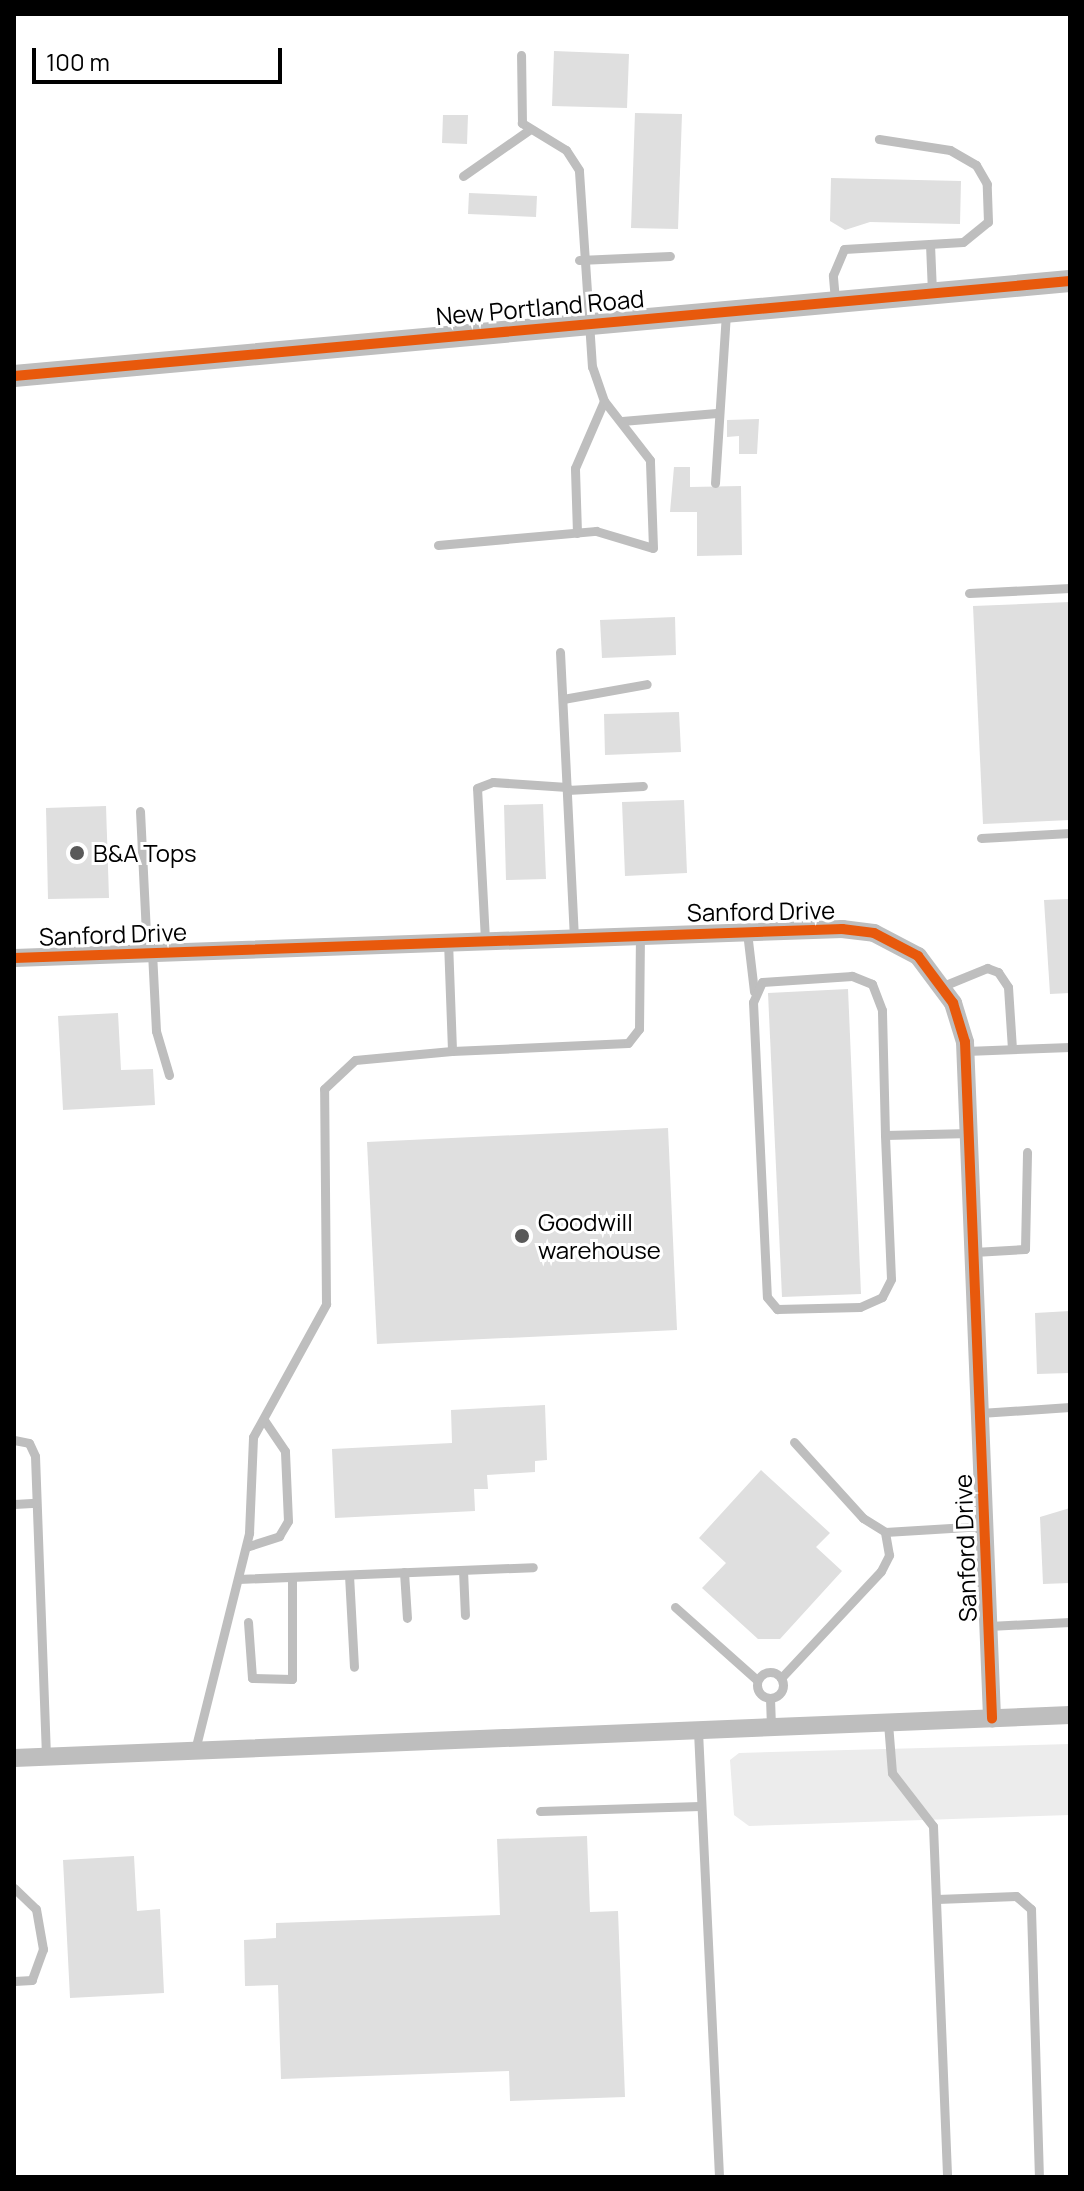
<!DOCTYPE html>
<style>
body{margin:0}
#map{position:relative;width:1084px;height:2191px;overflow:hidden;background:#fff;font-family:Manrope,sans-serif}
div>[style]{position:absolute}
.green>*{inset:0;background:#ececec}
.building>*{inset:0;background:#dfdfdf}
.service>*{height:9px;margin:-4.5px;padding:0 4.5px;transform-origin:4.5px;border-radius:4.5px;background:#bebebe}
.service>.ring{margin:-4.5px;padding:0;box-sizing:content-box;background:none;border:9px solid #bebebe;border-radius:50%}
.minor>*{height:18px;margin:-9px;padding:0 9px;transform-origin:9px;border-radius:9px;background:#bebebe}
.tertiary>*{height:22px;margin:-11px;padding:0 11px;transform-origin:11px;border-radius:11px;background:#bebebe}
.cycleway>*{height:10px;margin:-5px;padding:0 5px;transform-origin:5px;border-radius:5px;background:#e8590c}
.dots>*{width:22px;height:22px;translate:-50% -50%;box-sizing:border-box;border:4px solid #fff;border-radius:50%}
span{translate:-50% -50%;white-space:nowrap;text-align:center;line-height:1.15;-webkit-text-stroke:6px #fff;paint-order:stroke}
.street-label{font-size:24px;color:#000}
.poi-label{font-size:24px;color:#000}
.left{translate:0 -50%;text-align:left}
.frame{position:absolute;inset:0;border:16px solid #000;pointer-events:none}
.scale{position:absolute;left:32px;top:48px;width:250px;height:36px;box-sizing:border-box;border:4px solid #000;border-top:0;padding-left:10px;font-size:24px;line-height:28px;white-space:nowrap;color:#000;-webkit-text-stroke:6px #fff;paint-order:stroke}
</style>
<div id="map">
<div class="green">
<div style="clip-path:polygon(1070px 1744px,1070px 1815px,749px 1826px,734px 1815px,730px 1760px,739px 1753px)"></div>
</div>
<div class="building">
<div style="clip-path:polygon(554px 51px,629px 54px,627px 108px,552px 106px)"></div>
<div style="clip-path:polygon(635px 113px,682px 114px,678px 229px,631px 228px)"></div>
<div style="clip-path:polygon(443px 115px,468px 115px,467px 144px,442px 143px)"></div>
<div style="clip-path:polygon(831px 178px,961px 181px,960px 224px,870px 222px,845px 230px,830px 221px)"></div>
<div style="clip-path:polygon(469px 193px,537px 196px,536px 217px,468px 214px)"></div>
<div style="clip-path:polygon(759px 419px,757px 454px,739px 454px,739px 436px,727px 437px,727px 420px)"></div>
<div style="clip-path:polygon(674px 467px,690px 467px,690px 487px,741px 486px,742px 555px,697px 556px,697px 512px,670px 512px)"></div>
<div style="clip-path:polygon(1070px 602px,1070px 820px,983px 824px,973px 606px)"></div>
<div style="clip-path:polygon(675px 617px,676px 655px,602px 658px,600px 620px)"></div>
<div style="clip-path:polygon(679px 712px,681px 752px,605px 755px,604px 714px)"></div>
<div style="clip-path:polygon(684px 800px,687px 873px,625px 876px,622px 802px)"></div>
<div style="clip-path:polygon(543px 804px,546px 879px,506px 880px,504px 805px)"></div>
<div style="clip-path:polygon(106px 806px,109px 898px,48px 899px,46px 808px)"></div>
<div style="clip-path:polygon(1070px 899px,1070px 993px,1050px 994px,1044px 900px)"></div>
<div style="clip-path:polygon(848px 989px,861px 1294px,782px 1297px,768px 993px)"></div>
<div style="clip-path:polygon(118px 1013px,121px 1070px,153px 1069px,155px 1105px,63px 1110px,58px 1016px)"></div>
<div style="clip-path:polygon(668px 1128px,677px 1330px,377px 1344px,367px 1142px)"></div>
<div style="clip-path:polygon(1070px 1311px,1070px 1373px,1037px 1374px,1035px 1313px)"></div>
<div style="clip-path:polygon(545px 1405px,547px 1460px,535px 1461px,535px 1472px,487px 1475px,488px 1489px,474px 1489px,475px 1511px,335px 1518px,332px 1449px,452px 1443px,451px 1410px)"></div>
<div style="clip-path:polygon(761px 1470px,830px 1533px,816px 1547px,842px 1571px,780px 1639px,758px 1639px,702px 1588px,726px 1563px,699px 1538px)"></div>
<div style="clip-path:polygon(1070px 1508px,1070px 1583px,1043px 1584px,1040px 1517px)"></div>
<div style="clip-path:polygon(587px 1836px,590px 1912px,618px 1911px,625px 2097px,510px 2101px,509px 2071px,281px 2079px,278px 1985px,245px 1986px,244px 1940px,276px 1938px,276px 1923px,500px 1915px,497px 1839px)"></div>
<div style="clip-path:polygon(134px 1856px,137px 1911px,160px 1909px,164px 1993px,70px 1998px,63px 1860px)"></div>
</div>
<div class="service">
<div style="left:463px;top:176px;width:80px;rotate:-34.9deg"></div>
<div style="left:930px;top:244px;width:48px;rotate:87.6deg"></div>
<div style="left:579px;top:260px;width:91px;rotate:-2.5deg"></div>
<div style="left:835px;top:300px;width:25px;rotate:-95deg"></div>
<div style="left:833px;top:275px;width:28px;rotate:-67deg"></div>
<div style="left:844px;top:249px;width:119px;rotate:-3.4deg"></div>
<div style="left:963px;top:242px;width:32px;rotate:-39deg"></div>
<div style="left:988px;top:222px;width:38px;rotate:-92deg"></div>
<div style="left:987px;top:184px;width:22px;rotate:-120deg"></div>
<div style="left:976px;top:165px;width:30px;rotate:-150deg"></div>
<div style="left:950px;top:150px;width:72px;rotate:-171.2deg"></div>
<div style="left:622px;top:421px;width:95px;rotate:-4.8deg"></div>
<div style="left:715px;top:483px;width:170px;rotate:-86.3deg"></div>
<div style="left:577px;top:533px;width:65px;rotate:-91.8deg"></div>
<div style="left:575px;top:468px;width:73px;rotate:-66.6deg"></div>
<div style="left:438px;top:545px;width:159px;rotate:-5.1deg"></div>
<div style="left:596px;top:531px;width:59px;rotate:16.6deg"></div>
<div style="left:653px;top:548px;width:88px;rotate:-92deg"></div>
<div style="left:650px;top:460px;width:75px;rotate:-127.9deg"></div>
<div style="left:604px;top:401px;width:36px;rotate:-109deg"></div>
<div style="left:592px;top:367px;width:197px;rotate:-93.8deg"></div>
<div style="left:579px;top:170px;width:24px;rotate:-123deg"></div>
<div style="left:566px;top:150px;width:52px;rotate:-148.5deg"></div>
<div style="left:522px;top:123px;width:68px;rotate:-90.8deg"></div>
<div style="left:969px;top:593px;width:101px;rotate:-2.8deg"></div>
<div style="left:560px;top:652px;width:284px;rotate:87.2deg"></div>
<div style="left:563px;top:699px;width:85px;rotate:-10.1deg"></div>
<div style="left:567px;top:790px;width:76px;rotate:-3deg"></div>
<div style="left:140px;top:811px;width:142px;rotate:87.2deg"></div>
<div style="left:981px;top:838px;width:89px;rotate:-3.2deg"></div>
<div style="left:747px;top:932px;width:60px;rotate:83.3deg"></div>
<div style="left:485px;top:940px;width:152px;rotate:-93deg"></div>
<div style="left:477px;top:788px;width:17px;rotate:-21deg"></div>
<div style="left:493px;top:782px;width:74px;rotate:3.9deg"></div>
<div style="left:448px;top:941px;width:110px;rotate:87.9deg"></div>
<div style="left:452px;top:1051px;width:176px;rotate:-2.6deg"></div>
<div style="left:628px;top:1043px;width:18px;rotate:-52deg"></div>
<div style="left:639px;top:1029px;width:96px;rotate:-89.4deg"></div>
<div style="left:152px;top:952px;width:79px;rotate:87.1deg"></div>
<div style="left:156px;top:1031px;width:46px;rotate:73.5deg"></div>
<div style="left:943px;top:986px;width:48px;rotate:-22.2deg"></div>
<div style="left:987px;top:968px;width:12px;rotate:20deg"></div>
<div style="left:998px;top:972px;width:18px;rotate:56deg"></div>
<div style="left:1008px;top:987px;width:62px;rotate:86.3deg"></div>
<div style="left:966px;top:1051px;width:104px;rotate:-2.2deg"></div>
<div style="left:885px;top:1135px;width:125px;rotate:-91.4deg"></div>
<div style="left:882px;top:1010px;width:28px;rotate:-111deg"></div>
<div style="left:872px;top:984px;width:22px;rotate:-158deg"></div>
<div style="left:852px;top:976px;width:90px;rotate:176.2deg"></div>
<div style="left:762px;top:982px;width:22px;rotate:114deg"></div>
<div style="left:753px;top:1002px;width:295px;rotate:87.3deg"></div>
<div style="left:767px;top:1297px;width:16px;rotate:50deg"></div>
<div style="left:777px;top:1309px;width:83px;rotate:-1.4deg"></div>
<div style="left:860px;top:1307px;width:24px;rotate:-24deg"></div>
<div style="left:882px;top:1297px;width:20px;rotate:-63deg"></div>
<div style="left:891px;top:1279px;width:144px;rotate:-92.4deg"></div>
<div style="left:885px;top:1135px;width:86px;rotate:-1.3deg"></div>
<div style="left:974px;top:1252px;width:51px;rotate:-3.4deg"></div>
<div style="left:1025px;top:1249px;width:97px;rotate:-88.8deg"></div>
<div style="left:980px;top:1413px;width:90px;rotate:-3.8deg"></div>
<div style="left:14px;top:1440px;width:15px;rotate:11deg"></div>
<div style="left:29px;top:1443px;width:14px;rotate:65deg"></div>
<div style="left:35px;top:1456px;width:301px;rotate:87.9deg"></div>
<div style="left:794px;top:1442px;width:103px;rotate:47.8deg"></div>
<div style="left:863px;top:1518px;width:26px;rotate:32deg"></div>
<div style="left:14px;top:1504px;width:22px;rotate:-3deg"></div>
<div style="left:246px;top:1547px;width:35px;rotate:-18deg"></div>
<div style="left:279px;top:1536px;width:17px;rotate:-59deg"></div>
<div style="left:288px;top:1521px;width:70px;rotate:-92.5deg"></div>
<div style="left:285px;top:1451px;width:36px;rotate:-124deg"></div>
<div style="left:463px;top:1570px;width:45px;rotate:87.5deg"></div>
<div style="left:404px;top:1572px;width:46px;rotate:86.3deg"></div>
<div style="left:349px;top:1575px;width:92px;rotate:86.9deg"></div>
<div style="left:238px;top:1579px;width:295px;rotate:-2.3deg"></div>
<div style="left:675px;top:1607px;width:110px;rotate:41.7deg"></div>
<div style="left:248px;top:1622px;width:56px;rotate:85.9deg"></div>
<div style="left:252px;top:1678px;width:40px;rotate:1.4deg"></div>
<div style="left:292px;top:1679px;width:102px;rotate:-90deg"></div>
<div style="left:989px;top:1626px;width:81px;rotate:-2.8deg"></div>
<div class="ring" style="left:757px;top:1672px;width:17px;height:17px"></div>
<div style="left:781px;top:1678px;width:146px;rotate:-46.9deg"></div>
<div style="left:881px;top:1571px;width:18px;rotate:-63deg"></div>
<div style="left:889px;top:1555px;width:23px;rotate:-100deg"></div>
<div style="left:885px;top:1532px;width:99px;rotate:-3.5deg"></div>
<div style="left:770px;top:1698px;width:30px;rotate:88deg"></div>
<div style="left:888px;top:1723px;width:50px;rotate:85.4deg"></div>
<div style="left:892px;top:1773px;width:67px;rotate:52.3deg"></div>
<div style="left:933px;top:1826px;width:351px;rotate:87.7deg"></div>
<div style="left:698px;top:1731px;width:446px;rotate:87.3deg"></div>
<div style="left:195px;top:1750px;width:224px;rotate:-76deg"></div>
<div style="left:249px;top:1533px;width:96px;rotate:-87.6deg"></div>
<div style="left:253px;top:1437px;width:152px;rotate:-61.2deg"></div>
<div style="left:326px;top:1304px;width:215px;rotate:-90.5deg"></div>
<div style="left:324px;top:1089px;width:42px;rotate:-43.1deg"></div>
<div style="left:355px;top:1060px;width:97px;rotate:-5.3deg"></div>
<div style="left:540px;top:1811px;width:160px;rotate:-1.8deg"></div>
<div style="left:14px;top:1888px;width:30px;rotate:44deg"></div>
<div style="left:36px;top:1909px;width:41px;rotate:80.1deg"></div>
<div style="left:43px;top:1949px;width:33px;rotate:110deg"></div>
<div style="left:32px;top:1980px;width:18px;rotate:177deg"></div>
<div style="left:937px;top:1899px;width:79px;rotate:-2.2deg"></div>
<div style="left:1016px;top:1896px;width:20px;rotate:41deg"></div>
<div style="left:1031px;top:1909px;width:268px;rotate:88.3deg"></div>
</div>
<div class="minor">
<div style="left:14px;top:958px;width:829px;rotate:-2.01deg"></div>
<div style="left:842px;top:929px;width:32px;rotate:7deg"></div>
<div style="left:874px;top:933px;width:50px;rotate:27.6deg"></div>
<div style="left:918px;top:956px;width:59px;rotate:53.3deg"></div>
<div style="left:953px;top:1003px;width:41px;rotate:72.9deg"></div>
<div style="left:965px;top:1042px;width:677px;rotate:87.71deg"></div>
<div style="left:14px;top:1758px;width:1057px;rotate:-2.33deg"></div>
</div>
<div class="tertiary">
<div style="left:14px;top:376px;width:1060px;rotate:-5.14deg"></div>
</div>
<div class="cycleway">
<div style="left:14px;top:376px;width:1060px;rotate:-5.14deg"></div>
<div style="left:14px;top:958px;width:829px;rotate:-2.01deg"></div>
<div style="left:842px;top:929px;width:32px;rotate:7deg"></div>
<div style="left:874px;top:933px;width:50px;rotate:27.6deg"></div>
<div style="left:918px;top:956px;width:59px;rotate:53.3deg"></div>
<div style="left:953px;top:1003px;width:41px;rotate:72.9deg"></div>
<div style="left:965px;top:1042px;width:677px;rotate:87.71deg"></div>
</div>
<div class="dots">
<div style="left:77px;top:853px;background:#595959"></div>
<div style="left:522px;top:1236px;background:#595959"></div>
</div>
<div class="street-label">
<span style="left:540px;top:307px;rotate:-5deg">New Portland Road</span>
<span style="left:761px;top:911px;rotate:-1deg">Sanford Drive</span>
<span style="left:113px;top:934px;rotate:-2deg">Sanford Drive</span>
<span style="left:965px;top:1548px;rotate:-92deg">Sanford Drive</span>
</div>
<div class="poi-label">
<span class="left" style="left:93px;top:853px">B&amp;A Tops</span>
<span class="left" style="left:538px;top:1236px">Goodwill<br>warehouse</span>
</div>
<div class="frame"></div>
<div class="scale">100 m</div>
</div>
